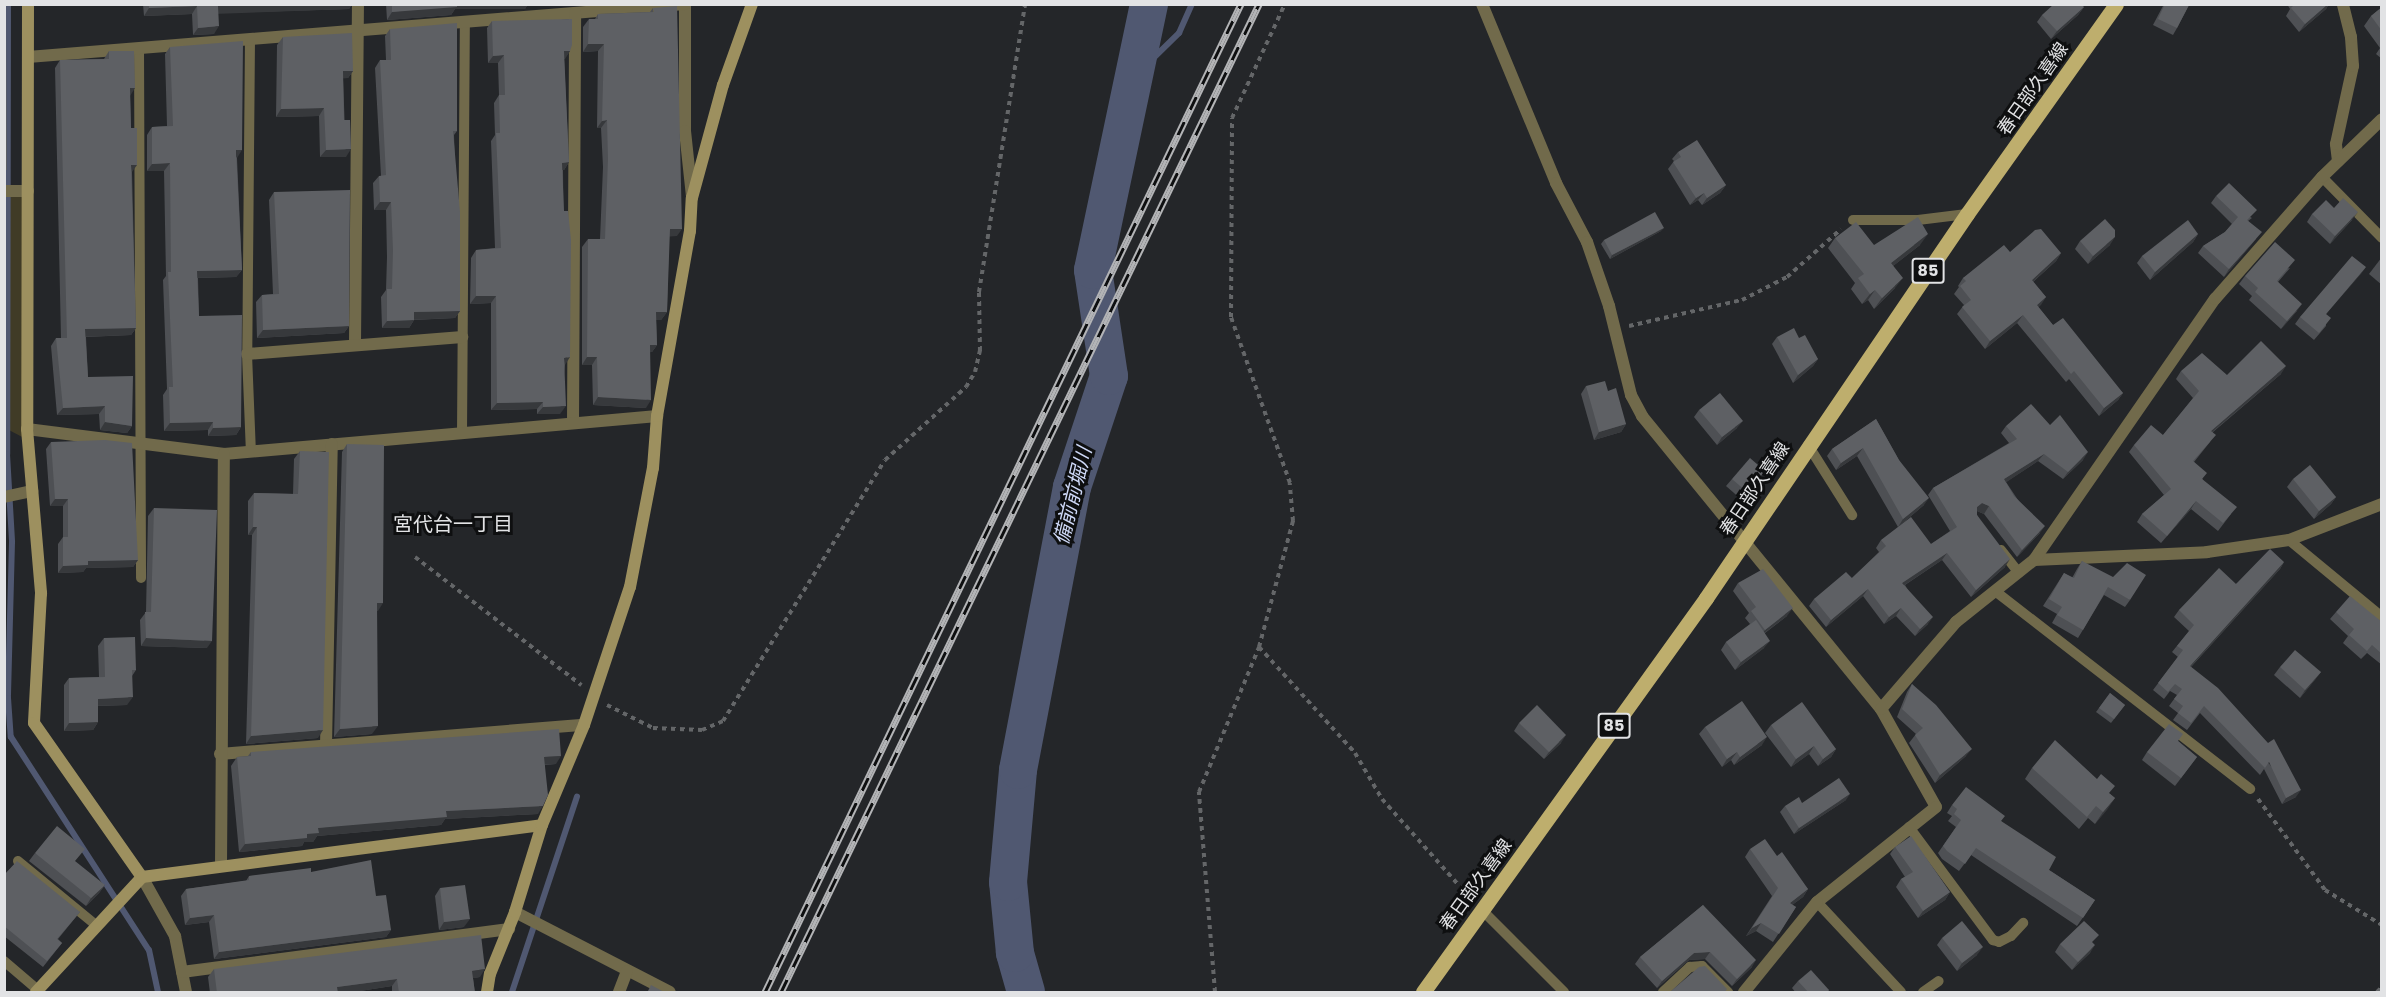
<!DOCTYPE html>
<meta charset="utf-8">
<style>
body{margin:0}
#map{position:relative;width:2386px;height:997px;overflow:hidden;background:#242629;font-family:Poppins,"Noto Sans JP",sans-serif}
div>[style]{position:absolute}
.green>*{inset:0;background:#403b26}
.stream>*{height:6px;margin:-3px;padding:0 3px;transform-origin:3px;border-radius:3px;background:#505871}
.river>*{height:38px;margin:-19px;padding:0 19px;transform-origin:19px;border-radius:19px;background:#505871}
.path>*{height:4px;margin-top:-2px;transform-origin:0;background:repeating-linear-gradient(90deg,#646668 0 4.5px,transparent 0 9px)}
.lane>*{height:10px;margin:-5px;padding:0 5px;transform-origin:5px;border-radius:5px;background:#716a4b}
.street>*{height:12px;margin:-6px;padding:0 6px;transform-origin:6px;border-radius:6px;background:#716a4b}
.secondary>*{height:12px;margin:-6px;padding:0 6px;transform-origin:6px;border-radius:6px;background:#9d905f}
.primary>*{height:15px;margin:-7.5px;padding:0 7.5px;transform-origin:7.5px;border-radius:7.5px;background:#beae6d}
.rail>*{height:7px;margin-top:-3.5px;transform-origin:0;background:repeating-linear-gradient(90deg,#0e0f10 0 14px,#b3b4b6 0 28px);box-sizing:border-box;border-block:2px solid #b3b4b6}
.wall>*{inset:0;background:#4e5054}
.shaded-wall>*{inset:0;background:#37393c}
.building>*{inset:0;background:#5e6064}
span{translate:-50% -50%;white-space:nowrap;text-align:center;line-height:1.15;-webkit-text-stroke:6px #0e0f10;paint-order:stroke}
.shield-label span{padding:2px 4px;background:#0e0f10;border:2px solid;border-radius:4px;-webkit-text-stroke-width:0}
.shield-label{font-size:16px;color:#e2e3e5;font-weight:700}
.street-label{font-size:18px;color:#e2e3e5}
.water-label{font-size:20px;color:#ced8f6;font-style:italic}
.neighbourhood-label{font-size:20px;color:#e2e3e5}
.frame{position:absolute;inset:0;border:6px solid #e2e3e5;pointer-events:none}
</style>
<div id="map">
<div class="green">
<div style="clip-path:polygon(4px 191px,28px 191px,28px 440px,5px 428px)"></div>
</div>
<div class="stream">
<div style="left:8px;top:4px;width:450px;rotate:90.1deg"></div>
<div style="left:7px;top:454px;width:88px;rotate:86.7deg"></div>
<div style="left:12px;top:542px;width:156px;rotate:91.5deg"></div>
<div style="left:8px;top:698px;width:39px;rotate:86deg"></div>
<div style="left:11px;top:737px;width:254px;rotate:57.1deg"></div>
<div style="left:149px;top:950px;width:43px;rotate:77.9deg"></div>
<div style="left:1132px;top:79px;width:66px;rotate:-44.4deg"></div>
<div style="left:1179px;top:33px;width:32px;rotate:-66deg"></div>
<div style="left:512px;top:992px;width:206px;rotate:-71.6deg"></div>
</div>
<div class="river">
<div style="left:1026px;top:992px;width:41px;rotate:-105.8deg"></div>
<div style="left:1015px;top:953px;width:71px;rotate:-95.6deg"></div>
<div style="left:1008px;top:882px;width:112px;rotate:-84.9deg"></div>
<div style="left:1018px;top:770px;width:288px;rotate:-79.2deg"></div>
<div style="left:1072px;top:487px;width:117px;rotate:-71.6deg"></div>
<div style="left:1109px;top:376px;width:107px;rotate:-98.6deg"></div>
<div style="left:1093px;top:270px;width:272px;rotate:-78.1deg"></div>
</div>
<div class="path">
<div style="left:1629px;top:326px;width:116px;rotate:-13deg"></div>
<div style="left:1742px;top:300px;width:51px;rotate:-27.1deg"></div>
<div style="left:1787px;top:277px;width:72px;rotate:-41.6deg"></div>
<div style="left:415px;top:557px;width:210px;rotate:37.6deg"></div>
<div style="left:1259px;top:647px;width:143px;rotate:47.8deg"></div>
<div style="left:1355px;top:753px;width:53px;rotate:59.6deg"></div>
<div style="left:1382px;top:799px;width:134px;rotate:48.3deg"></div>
<div style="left:607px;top:705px;width:51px;rotate:26.6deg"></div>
<div style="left:653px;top:728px;width:49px;rotate:2.3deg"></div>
<div style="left:702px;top:730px;width:23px;rotate:-23deg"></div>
<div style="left:723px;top:721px;width:307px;rotate:-58.2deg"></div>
<div style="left:885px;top:460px;width:109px;rotate:-42deg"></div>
<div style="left:966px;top:387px;width:17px;rotate:-59deg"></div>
<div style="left:975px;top:372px;width:22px;rotate:-77deg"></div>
<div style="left:980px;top:351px;width:59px;rotate:-91deg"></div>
<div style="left:979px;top:292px;width:292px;rotate:-80.9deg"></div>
<div style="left:2258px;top:799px;width:113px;rotate:53.6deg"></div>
<div style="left:2325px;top:890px;width:67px;rotate:31.6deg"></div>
<div style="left:1215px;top:992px;width:201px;rotate:-94.6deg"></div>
<div style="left:1199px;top:792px;width:157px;rotate:-67.5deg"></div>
<div style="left:1259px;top:647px;width:131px;rotate:-74.9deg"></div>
<div style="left:1293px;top:521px;width:38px;rotate:-95deg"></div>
<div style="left:1290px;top:483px;width:176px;rotate:-109.6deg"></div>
<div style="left:1231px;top:317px;width:199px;rotate:-89.7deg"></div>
<div style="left:1232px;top:118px;width:126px;rotate:-65.1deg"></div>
<div style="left:2377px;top:992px;width:7px;rotate:-45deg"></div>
</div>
<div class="lane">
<div style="left:250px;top:39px;width:315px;rotate:90.5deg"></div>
<div style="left:247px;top:354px;width:98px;rotate:87.7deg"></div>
<div style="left:139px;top:48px;width:530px;rotate:89.78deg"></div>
<div style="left:2322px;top:177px;width:86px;rotate:45.5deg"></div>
<div style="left:1853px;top:220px;width:65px"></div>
<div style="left:1918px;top:220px;width:49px;rotate:-7deg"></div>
<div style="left:462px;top:433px;width:411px;rotate:-89.6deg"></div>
<div style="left:1808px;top:445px;width:83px;rotate:57.8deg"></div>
<div style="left:2289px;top:540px;width:121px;rotate:39.6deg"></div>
<div style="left:2001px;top:550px;width:29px;rotate:52deg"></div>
<div style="left:1995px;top:591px;width:323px;rotate:37.8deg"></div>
<div style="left:1909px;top:827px;width:141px;rotate:53.4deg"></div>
<div style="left:1993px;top:940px;width:6px;rotate:18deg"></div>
<div style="left:1999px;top:942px;width:13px;rotate:-27deg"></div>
<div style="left:2011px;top:936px;width:18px;rotate:-47deg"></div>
<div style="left:18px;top:861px;width:102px;rotate:39.4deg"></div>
<div style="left:1817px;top:902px;width:123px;rotate:47deg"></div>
<div style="left:1482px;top:910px;width:116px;rotate:45deg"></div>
<div style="left:4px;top:961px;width:45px;rotate:40.5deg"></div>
<div style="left:1663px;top:992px;width:37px;rotate:-43deg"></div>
<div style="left:1690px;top:967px;width:12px;rotate:-5deg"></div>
<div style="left:1702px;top:966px;width:37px;rotate:45deg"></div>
<div style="left:1923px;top:992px;width:19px;rotate:-35deg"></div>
</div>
<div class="street">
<div style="left:685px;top:4px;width:127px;rotate:90deg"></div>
<div style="left:685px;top:131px;width:66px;rotate:83.9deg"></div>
<div style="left:1482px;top:4px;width:194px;rotate:67.5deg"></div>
<div style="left:1556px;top:183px;width:67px;rotate:62.3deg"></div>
<div style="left:1587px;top:242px;width:68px;rotate:71deg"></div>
<div style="left:1609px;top:306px;width:92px;rotate:76.1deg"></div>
<div style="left:1631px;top:395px;width:24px;rotate:62deg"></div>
<div style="left:1642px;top:416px;width:378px;rotate:50.8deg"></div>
<div style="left:1881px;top:709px;width:112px;rotate:60.7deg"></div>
<div style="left:1936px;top:807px;width:152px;rotate:141.4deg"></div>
<div style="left:1817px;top:902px;width:116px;rotate:129deg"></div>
<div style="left:28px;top:57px;width:659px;rotate:-4.61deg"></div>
<div style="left:2338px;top:161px;width:17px;rotate:-97deg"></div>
<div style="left:2336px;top:144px;width:80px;rotate:-77.7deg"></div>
<div style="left:2353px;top:66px;width:29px;rotate:-94deg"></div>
<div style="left:2351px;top:37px;width:34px;rotate:-104deg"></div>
<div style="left:4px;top:191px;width:24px"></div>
<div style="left:355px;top:344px;width:340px;rotate:-89.5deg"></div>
<div style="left:247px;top:354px;width:216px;rotate:-4.5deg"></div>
<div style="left:573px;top:423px;width:410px;rotate:-89.7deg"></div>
<div style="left:27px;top:429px;width:199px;rotate:7.2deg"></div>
<div style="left:224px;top:454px;width:435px;rotate:-5deg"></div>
<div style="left:4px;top:497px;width:29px;rotate:-12deg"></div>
<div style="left:2034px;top:560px;width:173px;rotate:-2.6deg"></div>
<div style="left:2207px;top:552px;width:83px;rotate:-8.3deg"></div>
<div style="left:2289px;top:540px;width:100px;rotate:-21.2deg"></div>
<div style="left:1881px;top:709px;width:115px;rotate:-49.2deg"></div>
<div style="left:1956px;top:622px;width:100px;rotate:-38.5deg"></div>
<div style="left:2034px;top:560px;width:318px;rotate:-55.3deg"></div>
<div style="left:2215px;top:299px;width:162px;rotate:-48.7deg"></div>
<div style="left:2322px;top:177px;width:83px;rotate:-44deg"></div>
<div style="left:326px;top:746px;width:302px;rotate:-88.9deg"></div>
<div style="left:220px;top:754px;width:365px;rotate:-4.6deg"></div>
<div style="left:221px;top:866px;width:412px;rotate:-89.6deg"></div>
<div style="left:142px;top:877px;width:68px;rotate:60.8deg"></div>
<div style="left:175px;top:936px;width:57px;rotate:78.9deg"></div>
<div style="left:515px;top:912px;width:174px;rotate:27.3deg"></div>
<div style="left:182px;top:972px;width:330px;rotate:-7.5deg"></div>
<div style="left:619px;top:992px;width:22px;rotate:-69deg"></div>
</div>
<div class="secondary">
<div style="left:28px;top:4px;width:425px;rotate:90.1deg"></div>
<div style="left:27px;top:429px;width:165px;rotate:85.1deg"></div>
<div style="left:41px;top:593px;width:130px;rotate:93.1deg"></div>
<div style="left:34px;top:723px;width:188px;rotate:55deg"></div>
<div style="left:36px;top:992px;width:156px;rotate:-47.3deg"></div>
<div style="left:142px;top:877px;width:403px;rotate:-7.4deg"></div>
<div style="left:487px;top:992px;width:18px;rotate:-81deg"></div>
<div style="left:490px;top:974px;width:67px;rotate:-68deg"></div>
<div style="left:515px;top:912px;width:91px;rotate:-72.8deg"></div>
<div style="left:542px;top:825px;width:108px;rotate:-67.2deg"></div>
<div style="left:584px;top:725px;width:145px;rotate:-71.6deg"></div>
<div style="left:630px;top:587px;width:121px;rotate:-79.1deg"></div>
<div style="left:653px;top:468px;width:52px;rotate:-85.6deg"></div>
<div style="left:657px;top:416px;width:188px;rotate:-79.9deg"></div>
<div style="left:690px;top:231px;width:33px;rotate:-87deg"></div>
<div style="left:692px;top:198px;width:117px;rotate:-74.7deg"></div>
<div style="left:723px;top:85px;width:86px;rotate:-70.3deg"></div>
</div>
<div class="primary">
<div style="left:1423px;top:992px;width:485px;rotate:-54.3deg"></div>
<div style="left:1706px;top:598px;width:464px;rotate:-55.8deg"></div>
<div style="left:1967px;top:214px;width:257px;rotate:-54.6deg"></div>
</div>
<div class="rail">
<div style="left:765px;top:992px;width:1097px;rotate:-64.28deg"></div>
<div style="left:781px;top:992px;width:1098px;rotate:-64.18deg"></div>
</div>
<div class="wall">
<div style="clip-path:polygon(143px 4px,352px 4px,349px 9px,218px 13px,214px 34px,193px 35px,192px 14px,144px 16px)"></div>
<div style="clip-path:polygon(386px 4px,528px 4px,525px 9px,455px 9px,451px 15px,387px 20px)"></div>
<div style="clip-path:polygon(2164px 4px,2189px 5px,2177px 28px,2173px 35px,2153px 25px)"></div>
<div style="clip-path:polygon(2287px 4px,2329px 4px,2326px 9px,2299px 32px,2286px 16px,2290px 9px)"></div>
<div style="clip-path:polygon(2084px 7px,2078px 15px,2051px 39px,2037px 22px,2042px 15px)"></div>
<div style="clip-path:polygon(2382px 7px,2382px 59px,2376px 54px,2380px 48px,2364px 26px,2371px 16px)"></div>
<div style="clip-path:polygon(653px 8px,677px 236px,669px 236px,667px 312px,661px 320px,656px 320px,657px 345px,652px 352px,650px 352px,646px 408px,593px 405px,592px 365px,582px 365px,582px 247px,588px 239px,600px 239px,603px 167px,601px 128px,597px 128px,598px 51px,583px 52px,583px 27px,589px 19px,595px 19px,598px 14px,650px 12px)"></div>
<div style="clip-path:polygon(492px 21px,570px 51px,564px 59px,569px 162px,564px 170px,563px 170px,565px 365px,560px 414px,537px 414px,537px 409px,491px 410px,491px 303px,470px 304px,471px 258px,476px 250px,495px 248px,491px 141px,495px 135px,494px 103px,499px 95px,498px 63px,488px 63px,487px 28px)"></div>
<div style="clip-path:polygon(390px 29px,457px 131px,454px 135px,460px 311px,455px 318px,414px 320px,409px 328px,382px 328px,381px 297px,386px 290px,387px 257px,386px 210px,374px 210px,373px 183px,379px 176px,381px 176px,375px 68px,380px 60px,386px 60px,385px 36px)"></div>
<div style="clip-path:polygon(283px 37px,353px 71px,348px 78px,343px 78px,346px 157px,320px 157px,319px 116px,276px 117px,277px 45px)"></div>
<div style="clip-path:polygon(170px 47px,237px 158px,242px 270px,236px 277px,198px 278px,199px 316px,241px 427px,236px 435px,208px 436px,208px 430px,164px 431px,163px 395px,167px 389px,163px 280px,166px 276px,164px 171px,147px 171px,147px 135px,152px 127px,167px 126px,165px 54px)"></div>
<div style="clip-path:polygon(109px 51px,130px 95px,136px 328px,131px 335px,86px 337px,88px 377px,132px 426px,127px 433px,100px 430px,99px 414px,57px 415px,51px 346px,56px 338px,61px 338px,55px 68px,60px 60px,104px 59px)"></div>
<div style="clip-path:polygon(1678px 152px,1726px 185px,1720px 193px,1702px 205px,1698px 200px,1690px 205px,1668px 169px,1674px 161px,1672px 159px)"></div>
<div style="clip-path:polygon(274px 192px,349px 326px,344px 333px,257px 338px,256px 302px,262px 295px,273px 294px,269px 200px)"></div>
<div style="clip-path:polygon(2216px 196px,2252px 218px,2248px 221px,2256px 239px,2224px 277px,2198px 253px,2203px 246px,2225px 232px,2232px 224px,2211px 203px)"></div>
<div style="clip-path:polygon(2334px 208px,2352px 220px,2330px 244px,2307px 222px,2312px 214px)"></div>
<div style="clip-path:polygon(1661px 231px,1610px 259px,1601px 244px,1604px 240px)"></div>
<div style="clip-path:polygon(2198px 234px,2193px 242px,2150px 280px,2137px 263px,2142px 256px)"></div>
<div style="clip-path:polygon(1835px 238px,1874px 245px,1920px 245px,1893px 266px,1895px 288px,1874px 309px,1868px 300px,1862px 304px,1851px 289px,1855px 283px,1828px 248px)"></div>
<div style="clip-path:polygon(2080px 241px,2110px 245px,2088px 264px,2075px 249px)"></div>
<div style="clip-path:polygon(2010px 252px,2061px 253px,2056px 261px,2033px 282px,2046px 297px,2038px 307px,2053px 325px,2123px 393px,2118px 400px,2099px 416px,2069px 379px,2066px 382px,2017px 323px,1985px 349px,1957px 314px,1964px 305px,1954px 294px,1959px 287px,1958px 286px,1963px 278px)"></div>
<div style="clip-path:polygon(2382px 257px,2382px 285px,2369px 274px)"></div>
<div style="clip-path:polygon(2366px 267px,2326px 314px,2326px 326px,2314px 340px,2295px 324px,2300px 317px)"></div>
<div style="clip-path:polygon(2290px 268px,2278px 282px,2297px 311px,2281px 329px,2249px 300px,2252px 296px,2239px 284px,2245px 276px)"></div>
<div style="clip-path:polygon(1777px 337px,1799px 338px,1818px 359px,1813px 366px,1793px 383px,1772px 344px)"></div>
<div style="clip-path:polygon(2181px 371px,2227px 375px,2281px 374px,2213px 432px,2210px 442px,2194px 462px,2203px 480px,2231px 514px,2218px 531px,2191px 509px,2161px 543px,2137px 522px,2142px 514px,2164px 495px,2129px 452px,2134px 445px,2163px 435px,2193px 398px,2176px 379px)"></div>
<div style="clip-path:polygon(1586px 386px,1608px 391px,1626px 424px,1621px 432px,1594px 440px,1581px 394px)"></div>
<div style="clip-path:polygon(1699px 410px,1737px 428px,1717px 445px,1694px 417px)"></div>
<div style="clip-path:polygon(1876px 419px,1924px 505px,1898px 527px,1857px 456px,1836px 470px,1827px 456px,1832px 449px)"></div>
<div style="clip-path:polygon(2050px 425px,2083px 460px,2063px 479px,2038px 461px,2006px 482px,2040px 533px,2017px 557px,1984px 514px,1977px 511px,1977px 515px,2005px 567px,1971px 597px,1942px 560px,1905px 585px,1928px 624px,1915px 636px,1896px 616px,1884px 624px,1863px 596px,1826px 627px,1809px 606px,1814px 599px,1852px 578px,1879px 552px,1876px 548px,1881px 540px,1931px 544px,1950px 531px,1928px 495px,1933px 488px,2009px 443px,2001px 433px,2006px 426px)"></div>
<div style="clip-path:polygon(51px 442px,138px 560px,133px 567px,86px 568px,83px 572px,58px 573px,58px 544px,63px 537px,63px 506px,50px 506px,46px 449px)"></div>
<div style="clip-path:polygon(347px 444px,378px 611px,377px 611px,372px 734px,334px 737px,342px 452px)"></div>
<div style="clip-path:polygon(300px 451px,318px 738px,246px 744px,252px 535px,248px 535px,248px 501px,254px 493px,293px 494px,294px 459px)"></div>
<div style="clip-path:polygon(1732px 479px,1759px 479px,1742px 500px,1726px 486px)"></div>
<div style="clip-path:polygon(2293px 479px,2336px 497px,2331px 504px,2314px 519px,2287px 487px)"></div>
<div style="clip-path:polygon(154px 508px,207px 648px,141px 646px,140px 620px,146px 612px,148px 516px)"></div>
<div style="clip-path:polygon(2082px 561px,2130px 600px,2125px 607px,2104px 595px,2078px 638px,2052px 623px,2057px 614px,2043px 606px,2064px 573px,2072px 578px,2077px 569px)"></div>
<div style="clip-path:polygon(2284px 562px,2280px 569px,2191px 667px,2296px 797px,2282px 804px,2264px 769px,2260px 775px,2200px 713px,2187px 730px,2173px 720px,2178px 713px,2169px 706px,2177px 695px,2170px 691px,2164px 699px,2153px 690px,2178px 657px,2172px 652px,2189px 631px,2174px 617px,2179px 610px)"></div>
<div style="clip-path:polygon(1738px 583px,1787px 616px,1765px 633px,1764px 648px,1735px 670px,1721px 650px,1726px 642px,1750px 624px,1745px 618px,1749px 613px,1733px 591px)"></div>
<div style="clip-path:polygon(2336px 612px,2382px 622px,2382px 665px,2367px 653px,2361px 659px,2343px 643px,2348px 636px,2330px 619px)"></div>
<div style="clip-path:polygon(104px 638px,136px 670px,132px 676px,127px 705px,98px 706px,98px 722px,93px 730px,64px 731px,64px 685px,69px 678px,99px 677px,98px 646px)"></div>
<div style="clip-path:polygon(2280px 667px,2321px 672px,2300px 698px,2274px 675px)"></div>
<div style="clip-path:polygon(1912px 684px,1966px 756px,1935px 783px,1909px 743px,1916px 734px,1897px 717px,1907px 692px)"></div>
<div style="clip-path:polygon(2110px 693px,2125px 705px,2111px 723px,2096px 712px)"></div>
<div style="clip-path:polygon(1519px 723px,1561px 743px,1544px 759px,1514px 731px)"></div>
<div style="clip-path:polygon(1771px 725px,1836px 749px,1831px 757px,1818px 766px,1809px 754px,1791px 767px,1765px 733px)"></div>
<div style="clip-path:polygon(1705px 727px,1762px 745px,1734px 765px,1731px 760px,1722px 767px,1699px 734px)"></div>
<div style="clip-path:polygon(2178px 741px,2197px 757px,2175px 786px,2142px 760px,2147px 752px)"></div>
<div style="clip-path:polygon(251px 752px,556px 764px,545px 765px,538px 814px,445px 819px,441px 825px,317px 836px,313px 842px,304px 842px,302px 846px,239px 852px,231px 766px,237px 757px,248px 756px)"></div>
<div style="clip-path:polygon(2032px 768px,2110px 794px,2115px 798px,2095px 824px,2088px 818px,2079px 829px,2025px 779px)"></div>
<div style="clip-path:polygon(1846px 800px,1794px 834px,1780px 812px,1785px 806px,1802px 803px)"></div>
<div style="clip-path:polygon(1952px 805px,2001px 821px,2049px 870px,2095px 900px,2077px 926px,1971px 855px,1959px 871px,1942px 859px,1938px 853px,1956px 827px,1948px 821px,1952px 816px,1947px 813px)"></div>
<div style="clip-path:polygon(1895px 847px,1950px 892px,1945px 900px,1918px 918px,1896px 887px,1901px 879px,1905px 877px,1890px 854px)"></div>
<div style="clip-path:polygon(1750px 849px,1777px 856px,1808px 889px,1803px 897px,1792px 905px,1796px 907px,1773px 942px,1756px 931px,1746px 936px,1772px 896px,1745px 857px)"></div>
<div style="clip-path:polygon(35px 853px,105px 885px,99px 893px,86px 906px,29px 861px)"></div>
<div style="clip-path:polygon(311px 872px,376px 896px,391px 930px,386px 937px,214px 959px,209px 922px,185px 925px,181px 896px,186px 889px,246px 881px,249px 876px)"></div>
<div style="clip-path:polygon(4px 875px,80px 912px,58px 939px,62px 943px,43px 967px,4px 936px)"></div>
<div style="clip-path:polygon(440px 888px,464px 927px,439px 930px,435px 896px)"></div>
<div style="clip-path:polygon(1703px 905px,1752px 967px,1732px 986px,1705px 959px,1689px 960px,1657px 988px,1635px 964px,1640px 957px)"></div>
<div style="clip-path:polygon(1942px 938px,1977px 955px,1957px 971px,1937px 945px)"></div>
<div style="clip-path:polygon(2093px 943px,2090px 953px,2072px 970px,2055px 952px,2060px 944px)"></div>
<div style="clip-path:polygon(214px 969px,480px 977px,473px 978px,475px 993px,392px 993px,392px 986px,347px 993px,210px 993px,208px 977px)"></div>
<div style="clip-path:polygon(1798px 981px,1829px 990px,1827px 993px,1796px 993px,1792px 988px)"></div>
</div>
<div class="shaded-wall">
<div style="clip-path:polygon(255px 4px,352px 4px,349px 9px,213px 14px,218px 6px)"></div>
<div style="clip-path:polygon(454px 4px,528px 4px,525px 9px,455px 9px,451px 15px,387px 20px,392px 12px)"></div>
<div style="clip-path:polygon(2328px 4px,2329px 4px,2326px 9px,2299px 32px,2305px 24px)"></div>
<div style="clip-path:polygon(197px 6px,192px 14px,144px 16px,149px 8px)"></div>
<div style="clip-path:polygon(2084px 7px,2078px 15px,2051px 39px,2057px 31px)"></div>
<div style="clip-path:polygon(219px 26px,214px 34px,193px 35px,198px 28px)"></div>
<div style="clip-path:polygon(588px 44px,604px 44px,598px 51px,583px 52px)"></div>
<div style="clip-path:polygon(564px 51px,570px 51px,565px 59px,559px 59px)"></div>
<div style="clip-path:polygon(504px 55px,498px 63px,488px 63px,493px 56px)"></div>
<div style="clip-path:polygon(343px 71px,353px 71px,348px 78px,338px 79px)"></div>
<div style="clip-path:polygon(130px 88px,135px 88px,130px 96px)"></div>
<div style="clip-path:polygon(324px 108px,319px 116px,276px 117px,281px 109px)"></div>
<div style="clip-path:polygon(607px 120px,601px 128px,597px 128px,602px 121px)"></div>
<div style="clip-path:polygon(351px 149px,346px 157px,320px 157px,326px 150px)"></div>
<div style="clip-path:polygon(236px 150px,242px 150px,237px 158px)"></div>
<div style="clip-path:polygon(569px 162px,564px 170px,557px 170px,562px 163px)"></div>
<div style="clip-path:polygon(170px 163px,164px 171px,147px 171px,152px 164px)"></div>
<div style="clip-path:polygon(131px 165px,137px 165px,132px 172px)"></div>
<div style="clip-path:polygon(1726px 185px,1720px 193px,1702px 205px,1707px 198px)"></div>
<div style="clip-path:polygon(1704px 193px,1698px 200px,1690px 205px,1696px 198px)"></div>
<div style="clip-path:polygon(380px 202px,391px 202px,386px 210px,374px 210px)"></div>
<div style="clip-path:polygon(2358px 212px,2352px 220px,2330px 244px,2335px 236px)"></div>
<div style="clip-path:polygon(1664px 228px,1661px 231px,1610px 259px,1612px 255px)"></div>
<div style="clip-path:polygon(670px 229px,682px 229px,677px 236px,664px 237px)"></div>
<div style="clip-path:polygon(2262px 232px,2256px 239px,2224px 277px,2229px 269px)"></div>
<div style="clip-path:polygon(1928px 234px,1920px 245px,1884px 273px,1891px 263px)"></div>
<div style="clip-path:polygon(2198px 234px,2193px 242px,2150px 280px,2155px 272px)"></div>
<div style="clip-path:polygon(2115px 237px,2110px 245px,2088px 264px,2093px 256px)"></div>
<div style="clip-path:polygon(2061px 253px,2056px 261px,2026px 288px,2032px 280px)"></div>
<div style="clip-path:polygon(2366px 267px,2361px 274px,2320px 321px,2326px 314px)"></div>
<div style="clip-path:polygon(242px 270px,236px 277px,192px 278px,197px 271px)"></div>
<div style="clip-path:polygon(1903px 278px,1895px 288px,1874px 309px,1882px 298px)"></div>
<div style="clip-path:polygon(1875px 290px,1868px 300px,1862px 304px,1870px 294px)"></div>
<div style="clip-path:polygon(476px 296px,496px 296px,491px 303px,470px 304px)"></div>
<div style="clip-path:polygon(2046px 297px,2041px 305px,2032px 313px,2037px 305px)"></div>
<div style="clip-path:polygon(2302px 304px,2297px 311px,2281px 329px,2287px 321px)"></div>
<div style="clip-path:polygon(460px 311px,455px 318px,408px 320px,414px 312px)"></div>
<div style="clip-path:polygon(656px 312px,667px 312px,661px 320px,650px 320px)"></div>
<div style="clip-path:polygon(2023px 315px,2017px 323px,1985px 349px,1990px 341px)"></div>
<div style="clip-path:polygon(414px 320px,409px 328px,382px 328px,387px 321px)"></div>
<div style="clip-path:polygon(349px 326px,344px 333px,257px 338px,263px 330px)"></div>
<div style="clip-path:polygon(136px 328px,131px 335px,80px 337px,85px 329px)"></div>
<div style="clip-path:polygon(650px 345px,657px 345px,652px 352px,645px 353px)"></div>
<div style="clip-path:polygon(570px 357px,565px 365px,564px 358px)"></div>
<div style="clip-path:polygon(587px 357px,597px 357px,592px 365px,582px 365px)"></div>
<div style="clip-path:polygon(1818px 359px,1813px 366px,1793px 383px,1798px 375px)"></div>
<div style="clip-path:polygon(2286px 366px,2281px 374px,2205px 438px,2211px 431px)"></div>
<div style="clip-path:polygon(2123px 393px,2118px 400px,2099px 416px,2104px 408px)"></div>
<div style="clip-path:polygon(598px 397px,651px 400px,646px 408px,593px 405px)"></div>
<div style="clip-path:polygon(543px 402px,537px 409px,491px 410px,497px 403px)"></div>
<div style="clip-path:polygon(105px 406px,99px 414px,57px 415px,63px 408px)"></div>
<div style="clip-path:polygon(566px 406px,560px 414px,537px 414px,543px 407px)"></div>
<div style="clip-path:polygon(1743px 421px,1737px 428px,1717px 445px,1722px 437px)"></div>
<div style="clip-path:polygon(105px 422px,132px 426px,127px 433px,100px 430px)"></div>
<div style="clip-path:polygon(213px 422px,208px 430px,164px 431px,170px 423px)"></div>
<div style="clip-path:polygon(1626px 424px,1621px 432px,1594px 440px,1599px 432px)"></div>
<div style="clip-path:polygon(241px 427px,236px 435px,208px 436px,213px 428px)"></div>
<div style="clip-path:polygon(1863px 448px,1857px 456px,1836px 470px,1841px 463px)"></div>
<div style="clip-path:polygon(2088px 452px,2083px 460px,2063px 479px,2068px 472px)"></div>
<div style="clip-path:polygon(2044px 454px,2038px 461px,1999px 487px,2004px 479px)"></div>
<div style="clip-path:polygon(1765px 471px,1759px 479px,1742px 500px,1747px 492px)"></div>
<div style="clip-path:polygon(2336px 497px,2331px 504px,2314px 519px,2319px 511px)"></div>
<div style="clip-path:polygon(1929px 498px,1924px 505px,1898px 527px,1903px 519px)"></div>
<div style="clip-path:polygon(55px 499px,68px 499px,63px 506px,50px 506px)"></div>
<div style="clip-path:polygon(2196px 501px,2191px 509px,2161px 543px,2167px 536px)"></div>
<div style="clip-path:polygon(1982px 503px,1989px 506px,1984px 514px,1977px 511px,1977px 507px)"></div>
<div style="clip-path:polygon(2045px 526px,2040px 533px,2017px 557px,2022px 550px)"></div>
<div style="clip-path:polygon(253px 527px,257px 527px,252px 535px,248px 535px)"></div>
<div style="clip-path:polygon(1947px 553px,1942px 560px,1897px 590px,1902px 583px)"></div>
<div style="clip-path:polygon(2010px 559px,2005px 567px,1971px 597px,1976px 590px)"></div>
<div style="clip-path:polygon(138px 560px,133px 567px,86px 568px,83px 572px,58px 573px,63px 566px,88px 561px)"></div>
<div style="clip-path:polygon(2284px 562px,2280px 569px,2185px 673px,2190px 666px)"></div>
<div style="clip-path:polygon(1868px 589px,1863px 596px,1826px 627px,1831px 620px)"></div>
<div style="clip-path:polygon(377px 603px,383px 603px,378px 611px,371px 610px)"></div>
<div style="clip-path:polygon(1793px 608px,1787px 616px,1759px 637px,1765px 630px)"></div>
<div style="clip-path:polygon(1901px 608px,1896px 616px,1884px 624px,1889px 617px)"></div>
<div style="clip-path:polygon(1933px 617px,1928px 624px,1915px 636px,1920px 629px)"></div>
<div style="clip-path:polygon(146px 638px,212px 641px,207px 648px,141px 646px)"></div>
<div style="clip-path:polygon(1770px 641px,1764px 648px,1735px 670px,1741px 662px)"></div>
<div style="clip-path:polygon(2321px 672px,2315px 680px,2300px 698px,2305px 690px)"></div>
<div style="clip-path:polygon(133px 697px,127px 705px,92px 706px,98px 699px)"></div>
<div style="clip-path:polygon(98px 722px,93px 730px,64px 731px,69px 723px)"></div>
<div style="clip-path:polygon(378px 726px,372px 734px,334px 737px,340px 729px)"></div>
<div style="clip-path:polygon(323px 730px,318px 738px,246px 744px,251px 736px)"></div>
<div style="clip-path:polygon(1566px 735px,1561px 743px,1544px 759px,1549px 752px)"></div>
<div style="clip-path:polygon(1767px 737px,1762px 745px,1734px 765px,1740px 757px)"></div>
<div style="clip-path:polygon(1814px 746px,1809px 754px,1791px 767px,1796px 759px)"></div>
<div style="clip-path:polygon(1836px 749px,1831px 757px,1818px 766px,1823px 759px)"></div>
<div style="clip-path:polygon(1972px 749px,1966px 756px,1935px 783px,1940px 775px)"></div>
<div style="clip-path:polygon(1737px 752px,1731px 760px,1722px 767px,1727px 759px)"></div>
<div style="clip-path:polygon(561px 756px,556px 764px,538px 765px,544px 757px)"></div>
<div style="clip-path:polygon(2301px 790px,2296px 797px,2282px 804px,2286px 798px)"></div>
<div style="clip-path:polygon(1850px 794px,1846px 800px,1794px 834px,1799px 828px)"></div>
<div style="clip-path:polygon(2115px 798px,2107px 810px,2095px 824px,2103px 812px)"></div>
<div style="clip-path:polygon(543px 806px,538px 814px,445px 819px,441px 825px,317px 836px,313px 842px,304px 842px,302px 846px,239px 852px,245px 844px,307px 834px,318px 828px,446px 811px)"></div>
<div style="clip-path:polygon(105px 885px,99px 893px,86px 906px,91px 898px)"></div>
<div style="clip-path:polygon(1808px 889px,1803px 897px,1784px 911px,1790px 903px)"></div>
<div style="clip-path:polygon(1950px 892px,1945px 900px,1918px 918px,1923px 911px)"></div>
<div style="clip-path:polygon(214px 915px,209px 922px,185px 925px,190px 918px)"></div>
<div style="clip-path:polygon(470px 919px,464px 927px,439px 930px,444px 922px)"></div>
<div style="clip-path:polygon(1761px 923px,1756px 931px,1746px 936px,1752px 928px)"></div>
<div style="clip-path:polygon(391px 930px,386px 937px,214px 959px,219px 952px)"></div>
<div style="clip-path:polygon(2095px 945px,2090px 953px,2072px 970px,2078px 962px)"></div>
<div style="clip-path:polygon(1983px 947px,1977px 955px,1957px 971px,1962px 963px)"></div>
<div style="clip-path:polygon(1710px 952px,1705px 959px,1689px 960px,1657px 988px,1662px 981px,1694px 953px)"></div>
<div style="clip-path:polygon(1756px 960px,1752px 967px,1732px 986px,1737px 979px)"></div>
<div style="clip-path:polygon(485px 969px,480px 977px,467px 979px,472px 971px)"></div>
<div style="clip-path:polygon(397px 979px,392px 986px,347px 993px,333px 993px,337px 987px)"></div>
</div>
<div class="building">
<div style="clip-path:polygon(4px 4px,6px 4px,7px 170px,4px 170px)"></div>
<div style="clip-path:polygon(149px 4px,255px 4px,218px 6px,219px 26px,198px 28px,197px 6px,149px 8px)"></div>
<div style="clip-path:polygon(392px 4px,457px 4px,457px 7px,392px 12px)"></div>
<div style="clip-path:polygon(2054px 4px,2081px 4px,2084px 7px,2057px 31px,2042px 15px)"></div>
<div style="clip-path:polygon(2165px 4px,2189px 5px,2177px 28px,2158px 19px)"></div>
<div style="clip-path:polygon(2295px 4px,2328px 4px,2305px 24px,2291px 8px)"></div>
<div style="clip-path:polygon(677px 6px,682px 229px,670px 229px,667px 312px,656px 312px,657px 345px,650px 345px,651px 400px,598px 397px,597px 357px,587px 357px,588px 239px,605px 239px,608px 159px,607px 120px,602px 121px,604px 44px,588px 44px,589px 19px,598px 19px,598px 14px,654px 12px,653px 8px)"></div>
<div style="clip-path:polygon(2382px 7px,2382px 31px,2371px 16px)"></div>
<div style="clip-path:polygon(572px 19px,572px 45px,570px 51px,564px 51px,569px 162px,562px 163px,564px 211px,568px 211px,571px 240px,570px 357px,564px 358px,566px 406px,543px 407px,543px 402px,497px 403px,496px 296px,476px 296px,476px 250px,501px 248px,496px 133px,500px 133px,499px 95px,505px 95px,504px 55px,493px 56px,492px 21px)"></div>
<div style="clip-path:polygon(457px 23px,457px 131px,453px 131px,460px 212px,460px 311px,414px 312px,414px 320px,387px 321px,387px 289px,392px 289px,393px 250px,391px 202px,380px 202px,379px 176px,386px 175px,380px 60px,391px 60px,390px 29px)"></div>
<div style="clip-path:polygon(352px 33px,353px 71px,343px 71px,344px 120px,350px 120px,351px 149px,326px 150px,324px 108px,281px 109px,283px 37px)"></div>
<div style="clip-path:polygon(243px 41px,242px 150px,236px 150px,242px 270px,197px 271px,199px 316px,242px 315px,241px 427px,213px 428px,213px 422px,170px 423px,169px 387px,173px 387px,168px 272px,171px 272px,170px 163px,152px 164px,152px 127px,173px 126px,170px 47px)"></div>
<div style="clip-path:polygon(109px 51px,134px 51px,135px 88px,130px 88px,131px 128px,137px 128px,137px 165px,131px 165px,136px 328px,85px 329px,88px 377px,133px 376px,132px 426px,105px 422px,105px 406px,63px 408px,56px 338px,67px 338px,60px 60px,109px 59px)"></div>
<div style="clip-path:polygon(1697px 140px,1726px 185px,1707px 198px,1704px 193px,1696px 198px,1673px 162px,1681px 157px,1678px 152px)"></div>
<div style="clip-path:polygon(2229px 183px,2257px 210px,2247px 220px,2262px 232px,2229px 269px,2203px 246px,2225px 232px,2238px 217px,2216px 196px)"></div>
<div style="clip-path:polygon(350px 190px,349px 326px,263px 330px,262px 295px,279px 294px,274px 192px)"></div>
<div style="clip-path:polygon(2343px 198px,2358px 212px,2335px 236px,2312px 214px,2326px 200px,2334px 208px)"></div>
<div style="clip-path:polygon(1655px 212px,1664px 228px,1612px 255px,1604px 240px)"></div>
<div style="clip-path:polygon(1918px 217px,1928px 234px,1891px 263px,1903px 278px,1882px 298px,1875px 290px,1870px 294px,1858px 278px,1864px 274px,1835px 238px,1856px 222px,1874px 245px)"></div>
<div style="clip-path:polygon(2105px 219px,2115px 230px,2115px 237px,2093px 256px,2080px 241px)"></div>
<div style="clip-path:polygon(2188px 220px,2198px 234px,2155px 272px,2142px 256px)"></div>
<div style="clip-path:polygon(2041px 229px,2061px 253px,2032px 280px,2046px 297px,2037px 305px,2053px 325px,2063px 318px,2123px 393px,2104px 408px,2074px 371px,2071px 374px,2023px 315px,1990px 341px,1962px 307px,1971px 300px,1960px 286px,1966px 281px,1963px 278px,2004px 245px,2010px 252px,2035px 230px)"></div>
<div style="clip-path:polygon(2275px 242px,2295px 260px,2277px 281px,2302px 304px,2287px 321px,2255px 292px,2258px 288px,2245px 276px)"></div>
<div style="clip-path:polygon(2352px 256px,2366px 267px,2326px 314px,2331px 318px,2319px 333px,2300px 317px)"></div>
<div style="clip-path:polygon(1794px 328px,1799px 338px,1805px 335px,1818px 359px,1798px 375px,1777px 337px)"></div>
<div style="clip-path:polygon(2261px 341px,2286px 366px,2211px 431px,2216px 435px,2193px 461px,2207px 473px,2202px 479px,2237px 507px,2223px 523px,2196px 501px,2167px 536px,2142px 514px,2171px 489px,2134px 445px,2151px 425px,2163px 435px,2199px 391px,2181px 371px,2202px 353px,2227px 375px)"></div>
<div style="clip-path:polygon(1605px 381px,1608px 391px,1616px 388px,1626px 424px,1599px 432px,1586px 386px)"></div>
<div style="clip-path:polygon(1720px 393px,1743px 421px,1722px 437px,1699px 410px)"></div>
<div style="clip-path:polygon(2031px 404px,2050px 425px,2060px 415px,2088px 452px,2068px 472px,2044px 454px,2004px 479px,2014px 496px,2045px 526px,2022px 550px,1989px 506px,1982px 503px,1977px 507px,1977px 515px,2010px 559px,1976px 590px,1947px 553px,1902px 583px,1933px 617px,1920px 629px,1901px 608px,1889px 617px,1868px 589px,1831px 620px,1814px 599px,1846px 572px,1852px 578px,1886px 546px,1881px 540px,1911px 517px,1931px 544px,1957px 527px,1933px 488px,2017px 439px,2006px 426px)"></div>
<div style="clip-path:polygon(1876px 419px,1899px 460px,1929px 498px,1903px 519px,1863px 448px,1841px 463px,1832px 449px)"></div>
<div style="clip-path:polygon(105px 440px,132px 443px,138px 560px,88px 561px,88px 565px,63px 566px,63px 537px,68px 537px,68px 499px,55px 499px,51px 442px)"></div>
<div style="clip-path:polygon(347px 444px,384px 445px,383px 603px,377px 603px,378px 726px,340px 729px)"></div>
<div style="clip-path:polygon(300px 451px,329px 452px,323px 730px,251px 736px,257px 527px,253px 527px,254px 493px,298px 494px)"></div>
<div style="clip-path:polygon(1750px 458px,1765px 471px,1747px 492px,1732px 479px)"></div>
<div style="clip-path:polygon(2310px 465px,2336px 497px,2319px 511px,2293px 479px)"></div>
<div style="clip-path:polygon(154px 508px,217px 510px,212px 641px,146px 638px,145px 612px,151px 612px)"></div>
<div style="clip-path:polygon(2270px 549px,2284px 562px,2190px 666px,2218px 688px,2268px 743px,2274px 739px,2301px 790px,2286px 798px,2269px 762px,2265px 768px,2204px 706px,2191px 723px,2178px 713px,2183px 706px,2174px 699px,2182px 689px,2175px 684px,2168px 692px,2158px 683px,2183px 650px,2177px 646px,2194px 625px,2179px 610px,2219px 568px,2236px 584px)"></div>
<div style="clip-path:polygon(2082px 561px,2113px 577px,2127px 563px,2146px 575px,2130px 600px,2108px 587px,2083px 630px,2057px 615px,2062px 607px,2049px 599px,2064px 573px,2074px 578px)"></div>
<div style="clip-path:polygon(1763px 569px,1793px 608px,1765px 630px,1751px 611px,1756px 607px,1738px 583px)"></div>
<div style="clip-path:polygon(2350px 596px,2382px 622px,2382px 654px,2372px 645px,2367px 651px,2349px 635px,2354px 629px,2336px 612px)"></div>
<div style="clip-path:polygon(1756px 620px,1770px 641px,1741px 662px,1726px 642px)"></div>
<div style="clip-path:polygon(135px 637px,136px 670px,132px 670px,133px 697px,98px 699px,98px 722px,69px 723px,69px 678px,105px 677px,104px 638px)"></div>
<div style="clip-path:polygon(2295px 650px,2321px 672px,2305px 690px,2280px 667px)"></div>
<div style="clip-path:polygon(1912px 684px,1936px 705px,1972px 749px,1940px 775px,1915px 735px,1923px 728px,1902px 709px)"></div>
<div style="clip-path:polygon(2110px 693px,2125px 705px,2114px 719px,2099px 708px)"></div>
<div style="clip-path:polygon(1742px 701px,1767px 737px,1740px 757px,1737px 752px,1727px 759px,1705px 727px)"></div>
<div style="clip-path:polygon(1802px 702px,1836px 749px,1823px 759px,1814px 746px,1796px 759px,1771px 725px)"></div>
<div style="clip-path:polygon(1537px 705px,1566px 735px,1549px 752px,1519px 723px)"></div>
<div style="clip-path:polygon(2169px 724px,2183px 734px,2178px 741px,2197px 757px,2181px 778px,2147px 752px)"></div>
<div style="clip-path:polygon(559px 729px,561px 756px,544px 757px,548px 795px,543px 806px,446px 811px,447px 817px,318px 828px,319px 833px,307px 834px,307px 838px,245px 844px,237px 757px,251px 756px,251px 752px)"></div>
<div style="clip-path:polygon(2055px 740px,2097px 779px,2101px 774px,2115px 786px,2109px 793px,2115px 798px,2103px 812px,2096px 806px,2087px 817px,2032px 768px)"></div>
<div style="clip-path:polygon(1839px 778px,1850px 794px,1799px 828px,1785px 806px,1799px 797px,1802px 803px)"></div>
<div style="clip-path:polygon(1966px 787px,2005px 816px,2001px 821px,2056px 857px,2049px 870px,2095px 900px,2083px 918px,1976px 848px,1965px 864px,1947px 851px,1943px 846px,1961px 820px,1954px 814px,1957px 809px,1952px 805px)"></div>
<div style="clip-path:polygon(57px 826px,85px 849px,75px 861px,105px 885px,91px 898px,35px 853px)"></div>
<div style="clip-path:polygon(1911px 836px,1950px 892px,1923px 911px,1901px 879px,1913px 872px,1895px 847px)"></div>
<div style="clip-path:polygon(1765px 839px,1777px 856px,1782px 852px,1808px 889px,1790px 903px,1796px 907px,1779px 934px,1761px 923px,1752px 928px,1778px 888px,1750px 849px)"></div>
<div style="clip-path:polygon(371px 860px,376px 896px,386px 895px,391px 930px,219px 952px,214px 915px,190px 918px,186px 889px,249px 880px,249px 876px,311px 868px,311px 872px)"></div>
<div style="clip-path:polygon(17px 861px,80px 912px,57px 939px,62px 943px,47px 961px,4px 926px,4px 875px)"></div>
<div style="clip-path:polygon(465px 885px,470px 919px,444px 922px,440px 888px)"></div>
<div style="clip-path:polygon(1703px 905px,1756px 960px,1737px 979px,1710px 952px,1694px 953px,1662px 981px,1640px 957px)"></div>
<div style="clip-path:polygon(1962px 921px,1983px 947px,1962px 963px,1942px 938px)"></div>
<div style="clip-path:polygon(2084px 921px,2099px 935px,2092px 942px,2095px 945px,2078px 962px,2060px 944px)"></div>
<div style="clip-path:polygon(481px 935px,485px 969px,472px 971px,475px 993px,399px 993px,397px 979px,337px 987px,338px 993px,217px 993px,214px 969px)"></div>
<div style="clip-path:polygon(1705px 966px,1727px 989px,1724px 993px,1673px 993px,1671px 991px,1699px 967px)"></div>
<div style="clip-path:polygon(1811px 970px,1829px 990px,1826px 993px,1809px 993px,1798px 981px)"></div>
<div style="clip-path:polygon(651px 985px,666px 993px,647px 993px)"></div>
</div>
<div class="shield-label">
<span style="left:1928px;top:271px">85</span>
<span style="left:1614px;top:726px">85</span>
</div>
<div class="street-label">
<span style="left:2033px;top:89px;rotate:-55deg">春日部久喜線</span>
<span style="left:1755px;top:489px;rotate:-56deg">春日部久喜線</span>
<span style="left:1476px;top:885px;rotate:-54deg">春日部久喜線</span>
</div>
<div class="water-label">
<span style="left:1073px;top:496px;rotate:-76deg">備前前堀川</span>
</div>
<div class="neighbourhood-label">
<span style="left:453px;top:524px">宮代台一丁目</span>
</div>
<div class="frame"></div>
</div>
